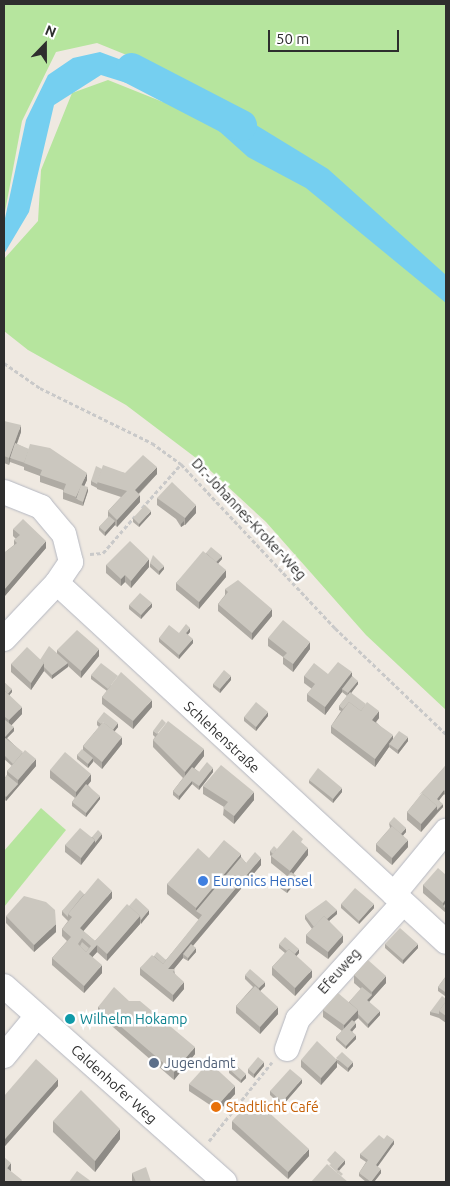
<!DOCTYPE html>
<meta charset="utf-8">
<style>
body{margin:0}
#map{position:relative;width:450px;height:1186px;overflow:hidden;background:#efe9e1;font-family:Ubuntu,sans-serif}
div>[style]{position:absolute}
.green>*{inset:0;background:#b6e59e}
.water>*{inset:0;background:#75cff0}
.river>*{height:31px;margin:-15.5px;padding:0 15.5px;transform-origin:15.5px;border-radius:15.5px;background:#75cff0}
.path>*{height:3px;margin-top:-1.5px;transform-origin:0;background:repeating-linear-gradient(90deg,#c9c9c9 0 4px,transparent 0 6.5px)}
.roads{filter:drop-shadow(0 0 1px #b4b7c1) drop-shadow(0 0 1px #b4b7c1)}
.minor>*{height:24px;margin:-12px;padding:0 12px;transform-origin:12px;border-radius:12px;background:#fff}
.wall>*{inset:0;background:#afaba4}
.shaded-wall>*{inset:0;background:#8e8b86}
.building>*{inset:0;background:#cbc7bf}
.dots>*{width:14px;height:14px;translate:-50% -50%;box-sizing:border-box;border:2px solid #fff;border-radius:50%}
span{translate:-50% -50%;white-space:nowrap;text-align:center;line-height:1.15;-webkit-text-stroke:5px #fff;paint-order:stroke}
.street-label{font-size:14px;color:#2e2e2e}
.shop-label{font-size:14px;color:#366cbe}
.left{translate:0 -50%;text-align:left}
.culture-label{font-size:14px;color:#0d838f}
.service-label{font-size:14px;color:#4e5e75}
.food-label{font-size:14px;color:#c56008}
.frame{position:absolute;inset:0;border:5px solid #2e2e2e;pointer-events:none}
.north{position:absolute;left:20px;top:20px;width:50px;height:50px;-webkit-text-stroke:4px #fff;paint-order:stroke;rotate:22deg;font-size:14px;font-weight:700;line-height:20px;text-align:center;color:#2e2e2e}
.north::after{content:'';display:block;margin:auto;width:18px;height:22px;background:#2e2e2e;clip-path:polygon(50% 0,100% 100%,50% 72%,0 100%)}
.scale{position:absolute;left:268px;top:30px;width:131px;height:22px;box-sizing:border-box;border:2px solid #2e2e2e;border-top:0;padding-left:6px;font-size:15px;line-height:18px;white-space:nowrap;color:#2e2e2e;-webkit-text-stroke:4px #fff;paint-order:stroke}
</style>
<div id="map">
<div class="green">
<div style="clip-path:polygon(4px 4px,446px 4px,446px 710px,366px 635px,266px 522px,200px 461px,126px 405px,28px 350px,4px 331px,4px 259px,38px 221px,41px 170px,72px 93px,108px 80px,163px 102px,176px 75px,97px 43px,56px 52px,22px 121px,4px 217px)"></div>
<div style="clip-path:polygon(41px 808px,66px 830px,4px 907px,4px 851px)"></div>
</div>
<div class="water">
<div style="clip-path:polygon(100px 52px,173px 79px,165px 95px,101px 75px,54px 105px,29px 212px,4px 254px,4px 223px,26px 120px,48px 75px,73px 58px)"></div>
<div style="clip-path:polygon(207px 95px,328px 169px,446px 275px,446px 303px,306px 188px,248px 157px,200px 114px)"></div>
</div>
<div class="river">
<div style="left:131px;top:68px;width:124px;rotate:27.4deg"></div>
</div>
<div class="path">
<div style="left:4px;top:363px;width:44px;rotate:34.8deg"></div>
<div style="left:40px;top:388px;width:125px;rotate:26.2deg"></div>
<div style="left:152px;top:443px;width:36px;rotate:36deg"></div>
<div style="left:181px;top:464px;width:225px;rotate:46.8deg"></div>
<div style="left:335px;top:628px;width:153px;rotate:43.7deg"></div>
<div style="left:142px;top:508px;width:59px;rotate:-48.4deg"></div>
<div style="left:90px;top:554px;width:13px;rotate:-4deg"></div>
<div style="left:103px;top:553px;width:49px;rotate:-49.1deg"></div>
<div style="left:209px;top:1141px;width:101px;rotate:-51.4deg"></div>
</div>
<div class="roads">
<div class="minor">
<div style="left:4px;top:492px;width:40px;rotate:22deg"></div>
<div style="left:41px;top:507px;width:35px;rotate:50deg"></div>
<div style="left:64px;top:534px;width:29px;rotate:76deg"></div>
<div style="left:71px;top:562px;width:25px;rotate:124deg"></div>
<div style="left:4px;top:639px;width:77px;rotate:-46.6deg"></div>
<div style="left:57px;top:583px;width:529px;rotate:42.7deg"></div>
<div style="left:394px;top:894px;width:82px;rotate:-50.5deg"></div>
<div style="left:4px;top:986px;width:295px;rotate:41.6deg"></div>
<div style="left:287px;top:1049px;width:32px;rotate:-70deg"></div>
<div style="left:298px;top:1019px;width:156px;rotate:-47.8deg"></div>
<div style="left:4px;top:1056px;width:52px;rotate:-50.5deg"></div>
</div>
</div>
<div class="wall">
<div style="clip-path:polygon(4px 421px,21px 432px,17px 444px,87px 480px,84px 486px,88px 491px,83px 506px,63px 499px,63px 490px,40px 482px,40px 476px,24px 470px,24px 467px,10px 462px,9px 465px,4px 463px)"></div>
<div style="clip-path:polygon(102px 469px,125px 473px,157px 474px,139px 494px,140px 502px,117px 527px,115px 525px,105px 536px,99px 530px,99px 527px,108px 518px,108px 511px,121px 497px,97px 489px,97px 488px,91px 485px,91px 481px)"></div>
<div style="clip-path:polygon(157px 498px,196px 513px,185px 525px,184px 525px,181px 527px,176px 519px,157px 505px)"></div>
<div style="clip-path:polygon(151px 514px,139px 527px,133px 522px,133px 518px)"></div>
<div style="clip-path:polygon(13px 529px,46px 548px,4px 597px,4px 553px,14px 545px,14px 540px,16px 539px,13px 536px)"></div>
<div style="clip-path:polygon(206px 553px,222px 559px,218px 563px,226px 577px,199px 609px,176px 590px,176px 583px)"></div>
<div style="clip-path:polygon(150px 563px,164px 569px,159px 575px,150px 567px)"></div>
<div style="clip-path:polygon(106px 565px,149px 567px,131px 588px,125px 582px,121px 586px,106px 573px)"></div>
<div style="clip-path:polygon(225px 589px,272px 616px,252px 640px,218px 611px,218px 604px,225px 595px)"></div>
<div style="clip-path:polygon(129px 605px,152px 607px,141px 619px,129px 609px)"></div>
<div style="clip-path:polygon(190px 632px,187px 635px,193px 643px,179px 659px,159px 642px,159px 638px,179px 633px)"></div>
<div style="clip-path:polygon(268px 638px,310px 649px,293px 672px,283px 664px,283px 657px,268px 646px)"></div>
<div style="clip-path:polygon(57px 650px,99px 656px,81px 678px,68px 666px,52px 679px,44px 671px,31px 690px,11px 672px,11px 664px,40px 660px,57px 654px)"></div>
<div style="clip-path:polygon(328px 674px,352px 676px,358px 684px,351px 693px,379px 718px,376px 722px,393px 739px,408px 741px,398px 754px,389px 747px,375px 767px,331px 733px,331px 726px,341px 711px,339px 710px,339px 706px,347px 696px,342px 692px,325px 715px,307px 701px,307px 694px,312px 689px,304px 683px,304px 676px)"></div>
<div style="clip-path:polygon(91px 675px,152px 707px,133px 729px,102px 704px,102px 697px,107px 691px,91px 679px)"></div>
<div style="clip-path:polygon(231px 680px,220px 693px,213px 687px,213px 684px)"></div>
<div style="clip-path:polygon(4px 682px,12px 692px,9px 695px,22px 714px,11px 725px,14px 731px,7px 738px,36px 766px,6px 801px,4px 799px,4px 779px,7px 775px,7px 771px,12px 766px,4px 759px)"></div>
<div style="clip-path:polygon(268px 716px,256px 731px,244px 721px,244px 717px)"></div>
<div style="clip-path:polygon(97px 721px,118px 727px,114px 731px,122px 744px,102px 769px,93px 761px,88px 768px,77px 759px,77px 755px,83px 750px,83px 746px,99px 727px,97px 725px)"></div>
<div style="clip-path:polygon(153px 731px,204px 756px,194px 768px,199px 772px,213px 772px,199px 790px,192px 784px,179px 800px,173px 795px,173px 791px,183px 778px,153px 747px,153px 740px,155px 737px,153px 735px)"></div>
<div style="clip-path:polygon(446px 765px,446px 796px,444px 794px,439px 800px,443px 807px,421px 832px,407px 820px,407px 812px)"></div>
<div style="clip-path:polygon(50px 770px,91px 781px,88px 785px,100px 799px,86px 817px,72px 806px,72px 802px,75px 798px,50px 778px)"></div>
<div style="clip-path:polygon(309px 780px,342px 792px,333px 803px,309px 783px)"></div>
<div style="clip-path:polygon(203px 786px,254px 800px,234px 824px,223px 815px,224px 807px,203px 794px)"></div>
<div style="clip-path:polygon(389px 823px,406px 832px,403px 835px,408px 847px,392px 865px,376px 851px,376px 844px,390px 828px)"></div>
<div style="clip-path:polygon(92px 837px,102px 838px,81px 865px,65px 852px,65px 845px)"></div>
<div style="clip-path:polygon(303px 844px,308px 855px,293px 873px,298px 880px,287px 893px,280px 888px,280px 884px,287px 876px,271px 863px,271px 856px,270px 855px,270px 851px)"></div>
<div style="clip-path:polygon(241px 857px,246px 863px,261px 865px,193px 946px,196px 952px,188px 961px,183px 958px,174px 969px,175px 974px,184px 989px,173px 1002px,140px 975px,140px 968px,154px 956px,166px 960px,199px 920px,167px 894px,167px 884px,209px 858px)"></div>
<div style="clip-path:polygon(446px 875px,446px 913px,423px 893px,423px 885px)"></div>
<div style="clip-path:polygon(84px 894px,112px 898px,83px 931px,95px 941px,129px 906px,149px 914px,107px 961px,97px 952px,92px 957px,102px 973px,84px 993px,52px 965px,52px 958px,67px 941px,62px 936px,62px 929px,68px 921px,62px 915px,62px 911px)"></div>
<div style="clip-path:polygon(341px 904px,374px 908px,359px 924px,341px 908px)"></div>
<div style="clip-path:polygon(337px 914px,329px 921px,343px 942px,328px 959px,306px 943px,306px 935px,312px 929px,305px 919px,305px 915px)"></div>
<div style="clip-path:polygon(6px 916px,56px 932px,34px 952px,6px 923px)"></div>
<div style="clip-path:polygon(279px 944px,299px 953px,296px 956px,312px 977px,295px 996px,272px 975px,272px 967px,285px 953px,279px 948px)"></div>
<div style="clip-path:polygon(385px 944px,418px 948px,403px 964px,385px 948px)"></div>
<div style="clip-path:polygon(245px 975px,265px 986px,260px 991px,278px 1014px,260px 1034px,236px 1013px,236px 1006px,253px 987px,245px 979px)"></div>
<div style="clip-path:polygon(354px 975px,386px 983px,369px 1002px,380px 1015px,368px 1028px,358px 1018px,354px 1021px,356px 1027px,352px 1031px,356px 1039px,346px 1049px,336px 1040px,336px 1037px,342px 1031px,323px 1017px,323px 1010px,349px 1002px,361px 989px,354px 983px)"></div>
<div style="clip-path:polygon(446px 976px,445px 996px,438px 991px,438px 987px)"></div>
<div style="clip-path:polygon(446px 999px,446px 1023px,439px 1018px,430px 1015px,430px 1012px)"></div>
<div style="clip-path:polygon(129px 1001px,195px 1054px,174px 1080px,98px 1014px,98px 1007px)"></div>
<div style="clip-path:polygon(336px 1059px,353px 1066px,348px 1072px,337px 1063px,337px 1067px,321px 1085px,301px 1067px,301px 1060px)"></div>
<div style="clip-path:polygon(264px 1066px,254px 1078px,248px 1073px,248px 1069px)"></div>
<div style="clip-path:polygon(229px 1069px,246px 1078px,241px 1083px,229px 1073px)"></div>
<div style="clip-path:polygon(302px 1083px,282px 1106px,270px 1095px,270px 1091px)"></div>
<div style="clip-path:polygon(189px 1084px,235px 1094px,219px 1111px,189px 1091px)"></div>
<div style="clip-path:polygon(58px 1086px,5px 1146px,4px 1145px,4px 1096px)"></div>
<div style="clip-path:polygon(53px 1121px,120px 1139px,95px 1172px,53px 1132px)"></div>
<div style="clip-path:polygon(232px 1121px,309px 1156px,288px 1179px,232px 1129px)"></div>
<div style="clip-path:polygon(384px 1139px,394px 1144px,377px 1166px,381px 1173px,374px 1182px,366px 1182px,359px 1176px,359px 1173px,366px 1162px,360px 1158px,360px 1154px)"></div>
<div style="clip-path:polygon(132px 1173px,151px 1182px,132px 1182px)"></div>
</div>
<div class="shaded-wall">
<div style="clip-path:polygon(21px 425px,21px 432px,11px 459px,10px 458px,9px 465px,9px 458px)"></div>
<div style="clip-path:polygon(157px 467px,157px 474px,135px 497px,135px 490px)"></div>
<div style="clip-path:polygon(87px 473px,87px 480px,78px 500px,76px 499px,76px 504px,76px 497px)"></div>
<div style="clip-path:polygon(88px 487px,88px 491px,83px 506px,83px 502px)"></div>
<div style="clip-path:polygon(140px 495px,140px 502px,117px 527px,117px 520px)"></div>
<div style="clip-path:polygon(196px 505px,196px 513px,185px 525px,185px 518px)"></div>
<div style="clip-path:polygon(151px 511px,151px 514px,139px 527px,139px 524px)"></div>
<div style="clip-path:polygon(115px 521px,115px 525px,105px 536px,105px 532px)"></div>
<div style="clip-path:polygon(184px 521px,184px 525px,181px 527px,181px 524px)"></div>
<div style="clip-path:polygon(46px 541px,46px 548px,4px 597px,4px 590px)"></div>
<div style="clip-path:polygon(222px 556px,222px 559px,215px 567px,215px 564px)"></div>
<div style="clip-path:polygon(149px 559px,149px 567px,131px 588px,131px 581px)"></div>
<div style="clip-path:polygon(164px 566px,164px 569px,159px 575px,159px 571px)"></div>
<div style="clip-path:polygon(226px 570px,226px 577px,199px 609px,199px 602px)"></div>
<div style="clip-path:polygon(125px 575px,125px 582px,121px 586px,121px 579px)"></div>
<div style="clip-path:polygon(152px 603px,152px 607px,141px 619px,141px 615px)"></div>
<div style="clip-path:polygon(272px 609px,272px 616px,252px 640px,252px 633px)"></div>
<div style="clip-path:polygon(190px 628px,190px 632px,186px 637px,186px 633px)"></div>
<div style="clip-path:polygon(193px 639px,193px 643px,179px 659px,179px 655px)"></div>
<div style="clip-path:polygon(310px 642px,310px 649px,293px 672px,293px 664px)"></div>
<div style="clip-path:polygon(99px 649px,99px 656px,81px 678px,81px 671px)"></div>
<div style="clip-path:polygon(44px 663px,44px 671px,31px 690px,31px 683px)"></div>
<div style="clip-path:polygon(68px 663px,68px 667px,52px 679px,52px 675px)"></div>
<div style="clip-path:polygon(352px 672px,352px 680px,342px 689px,342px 692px,325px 715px,325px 707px)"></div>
<div style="clip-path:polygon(231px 676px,231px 680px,220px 693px,220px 689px)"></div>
<div style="clip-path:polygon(358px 681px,358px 684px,348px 697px,348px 693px)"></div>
<div style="clip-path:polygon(12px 689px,12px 692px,6px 699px,6px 695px)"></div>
<div style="clip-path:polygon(152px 700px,152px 707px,133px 729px,133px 721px)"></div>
<div style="clip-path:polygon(22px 707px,22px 714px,9px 728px,9px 720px)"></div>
<div style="clip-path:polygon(379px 711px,379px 718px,372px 727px,372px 720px)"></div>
<div style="clip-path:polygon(268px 712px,268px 716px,256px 731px,256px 727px)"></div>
<div style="clip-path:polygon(118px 723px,118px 727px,111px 736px,111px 732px)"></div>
<div style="clip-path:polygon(14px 727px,14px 731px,5px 740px,5px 737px)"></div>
<div style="clip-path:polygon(393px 735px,393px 743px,389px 744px,389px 747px,375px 767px,375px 759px)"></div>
<div style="clip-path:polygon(122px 737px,122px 744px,102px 769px,102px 762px)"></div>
<div style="clip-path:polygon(408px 737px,408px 741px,398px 754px,398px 750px)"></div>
<div style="clip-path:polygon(204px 749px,204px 756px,185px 780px,185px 772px)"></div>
<div style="clip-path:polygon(93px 758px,93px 762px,88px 768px,88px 764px)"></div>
<div style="clip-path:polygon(36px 759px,36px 766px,18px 787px,18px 780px)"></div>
<div style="clip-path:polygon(213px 768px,213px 772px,199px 790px,199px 786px)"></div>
<div style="clip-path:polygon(91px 774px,91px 781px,76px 799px,76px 792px)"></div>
<div style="clip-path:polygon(192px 781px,192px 784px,179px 800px,179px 796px)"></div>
<div style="clip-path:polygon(18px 784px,18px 787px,6px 801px,6px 797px)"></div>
<div style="clip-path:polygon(342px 788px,342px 792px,333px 803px,333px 799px)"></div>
<div style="clip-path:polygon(444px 790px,444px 794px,437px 803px,437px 799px)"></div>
<div style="clip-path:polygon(254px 792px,254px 800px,234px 824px,234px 816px)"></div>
<div style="clip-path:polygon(100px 796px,100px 799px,86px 817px,86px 813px)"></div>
<div style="clip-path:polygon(443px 804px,443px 807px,437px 813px,437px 810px)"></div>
<div style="clip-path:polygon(437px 806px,437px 813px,421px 832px,421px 824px)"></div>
<div style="clip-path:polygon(406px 828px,406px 832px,399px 840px,399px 836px)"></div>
<div style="clip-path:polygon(102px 834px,102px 838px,81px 865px,81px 858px,95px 840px)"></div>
<div style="clip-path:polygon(408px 840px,408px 847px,392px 865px,392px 858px)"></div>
<div style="clip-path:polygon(308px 848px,308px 855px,290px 878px,290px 871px)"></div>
<div style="clip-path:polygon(241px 854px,241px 864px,196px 911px,196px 918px,196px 908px)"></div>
<div style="clip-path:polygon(261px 858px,261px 865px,185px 955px,183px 954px,183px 958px,168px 976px,168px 969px)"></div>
<div style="clip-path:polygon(298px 877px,298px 880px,287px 893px,287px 890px)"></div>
<div style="clip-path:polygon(112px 891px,112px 898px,80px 935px,80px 928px)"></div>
<div style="clip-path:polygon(446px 899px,446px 906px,443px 906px,443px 903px)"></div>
<div style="clip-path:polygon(374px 904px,374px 908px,359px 924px,359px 921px)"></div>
<div style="clip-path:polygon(149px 910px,149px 914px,141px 924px,141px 920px)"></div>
<div style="clip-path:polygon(337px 910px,337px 914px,316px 932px,316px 929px)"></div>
<div style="clip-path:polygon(140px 916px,140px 924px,107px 961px,107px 954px)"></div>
<div style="clip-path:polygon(56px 924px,56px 932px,34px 952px,34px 945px)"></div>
<div style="clip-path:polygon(343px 935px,343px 942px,328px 959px,328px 952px)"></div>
<div style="clip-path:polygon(418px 944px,418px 948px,403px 964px,403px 960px)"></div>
<div style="clip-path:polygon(97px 945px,97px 952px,89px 961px,86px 955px)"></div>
<div style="clip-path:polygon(196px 948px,196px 952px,188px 961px,188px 958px)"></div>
<div style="clip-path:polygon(299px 949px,299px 953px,293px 960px,293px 956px)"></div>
<div style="clip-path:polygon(102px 965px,102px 973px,84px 993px,84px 986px)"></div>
<div style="clip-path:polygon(312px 970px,312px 977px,295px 996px,295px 988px)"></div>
<div style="clip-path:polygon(386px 976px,386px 983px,367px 1004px,367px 1000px,372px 995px,372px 992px)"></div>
<div style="clip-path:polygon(184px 982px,184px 989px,173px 1002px,173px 995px)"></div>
<div style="clip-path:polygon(265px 982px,265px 986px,259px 992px,259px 988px)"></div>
<div style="clip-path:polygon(278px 1007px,278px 1014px,260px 1034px,260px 1027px)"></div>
<div style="clip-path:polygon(358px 1010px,358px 1018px,344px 1032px,344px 1025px)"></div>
<div style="clip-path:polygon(380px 1011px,380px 1015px,368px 1028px,368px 1024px)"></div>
<div style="clip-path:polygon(356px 1023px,356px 1027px,350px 1034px,350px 1030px)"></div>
<div style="clip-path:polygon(356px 1035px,356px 1039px,346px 1049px,346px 1046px)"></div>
<div style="clip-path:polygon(195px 1047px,195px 1054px,174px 1080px,174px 1072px)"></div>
<div style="clip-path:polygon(337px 1060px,337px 1067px,321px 1085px,321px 1078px)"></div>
<div style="clip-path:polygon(264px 1062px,264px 1066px,254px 1078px,254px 1074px)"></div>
<div style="clip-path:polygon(353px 1062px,353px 1066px,348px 1072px,348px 1068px)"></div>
<div style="clip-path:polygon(246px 1074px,246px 1078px,241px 1083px,241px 1080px)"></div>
<div style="clip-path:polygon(58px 1079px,58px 1086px,5px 1146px,5px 1139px)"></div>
<div style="clip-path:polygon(302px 1079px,302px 1083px,282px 1106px,282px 1102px)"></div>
<div style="clip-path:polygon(235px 1086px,235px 1094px,219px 1111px,219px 1104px)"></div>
<div style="clip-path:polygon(120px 1129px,120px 1139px,95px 1172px,95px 1161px)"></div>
<div style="clip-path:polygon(394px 1140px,394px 1144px,376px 1169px,376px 1165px)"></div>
<div style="clip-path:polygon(309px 1149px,309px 1156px,288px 1179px,288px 1172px)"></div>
<div style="clip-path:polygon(345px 1160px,345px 1164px,337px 1173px,337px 1169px)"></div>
<div style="clip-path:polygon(11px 1163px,11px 1180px,7px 1168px)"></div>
<div style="clip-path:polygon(381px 1169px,381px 1173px,374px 1182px,371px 1182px)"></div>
</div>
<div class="building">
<div style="clip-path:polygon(4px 421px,21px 425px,9px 458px,4px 456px)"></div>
<div style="clip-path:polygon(15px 443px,29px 449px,24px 463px,25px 463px,10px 458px)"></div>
<div style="clip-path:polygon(30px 444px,50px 448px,87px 473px,76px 497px,63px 492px,66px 484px,40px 475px,42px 470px,24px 463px)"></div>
<div style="clip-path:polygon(143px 455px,157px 467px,135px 490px,140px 495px,117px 520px,108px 511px,127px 491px,97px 482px,103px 465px,125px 473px)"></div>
<div style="clip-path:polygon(96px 466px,102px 469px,97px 484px,91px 481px)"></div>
<div style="clip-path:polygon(172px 482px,196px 505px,185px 518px,157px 498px)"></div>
<div style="clip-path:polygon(81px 485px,88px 487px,83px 502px,76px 499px)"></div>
<div style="clip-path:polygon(145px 505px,151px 511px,139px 524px,133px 518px)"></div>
<div style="clip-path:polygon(109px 516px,115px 521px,105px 532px,99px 527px)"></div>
<div style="clip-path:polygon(23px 519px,46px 541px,4px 590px,4px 553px,17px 543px,14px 540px,20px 535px,13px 529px)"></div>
<div style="clip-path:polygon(130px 541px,149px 559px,131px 581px,125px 575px,121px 579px,106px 565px)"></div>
<div style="clip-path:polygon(211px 547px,222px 556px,216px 562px,206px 553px)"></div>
<div style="clip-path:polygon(203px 551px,226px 570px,199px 602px,176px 583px)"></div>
<div style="clip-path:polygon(153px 555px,164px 566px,159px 571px,150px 563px)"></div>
<div style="clip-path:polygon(238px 580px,272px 609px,252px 633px,218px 604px,228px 592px,225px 589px)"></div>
<div style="clip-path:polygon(140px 593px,152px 603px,141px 615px,129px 605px)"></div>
<div style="clip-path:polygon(283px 620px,310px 642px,293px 664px,283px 657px,287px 653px,268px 638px)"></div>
<div style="clip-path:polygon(186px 624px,190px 628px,186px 633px,193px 639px,179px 655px,159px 638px,169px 625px,179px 633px)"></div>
<div style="clip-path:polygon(77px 630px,99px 649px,81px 671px,57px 650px)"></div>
<div style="clip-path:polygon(49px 646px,68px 663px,52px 675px,44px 667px,44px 663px,40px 660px)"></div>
<div style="clip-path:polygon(27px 647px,44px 663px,31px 683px,11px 664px)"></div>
<div style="clip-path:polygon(338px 662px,352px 672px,325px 707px,307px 694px,315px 684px,304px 676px,314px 663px,328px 674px)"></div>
<div style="clip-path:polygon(101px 663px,118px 676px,108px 689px,91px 675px)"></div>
<div style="clip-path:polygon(224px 670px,231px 676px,220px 689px,213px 684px)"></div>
<div style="clip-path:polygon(121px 672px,152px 700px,133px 721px,102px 697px)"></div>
<div style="clip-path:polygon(352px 676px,358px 681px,348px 693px,342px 689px)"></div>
<div style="clip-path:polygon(4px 682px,12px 689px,8px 694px,4px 690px)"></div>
<div style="clip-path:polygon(4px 690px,22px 707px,9px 720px,5px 717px,4px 718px)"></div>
<div style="clip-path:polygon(350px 692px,366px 704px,361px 711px,349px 702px,343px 709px,339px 706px)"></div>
<div style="clip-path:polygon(256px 702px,268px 712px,256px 727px,244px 717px)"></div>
<div style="clip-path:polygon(349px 702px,361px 711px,367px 702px,379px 711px,372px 720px,393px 735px,375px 759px,331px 726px)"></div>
<div style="clip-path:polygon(104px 712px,118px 723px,113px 730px,103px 722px,101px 724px,97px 721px)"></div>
<div style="clip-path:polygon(162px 719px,166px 723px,157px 734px,153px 731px)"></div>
<div style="clip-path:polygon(5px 720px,14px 727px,5px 737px,4px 736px,4px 721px)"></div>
<div style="clip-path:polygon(168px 721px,204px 749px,185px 772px,153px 740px)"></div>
<div style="clip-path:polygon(103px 722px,122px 737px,102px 762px,83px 746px)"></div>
<div style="clip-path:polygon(399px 731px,408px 737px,398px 750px,389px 744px)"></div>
<div style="clip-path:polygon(4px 737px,23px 752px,13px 764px,4px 755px)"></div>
<div style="clip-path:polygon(82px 749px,93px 758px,88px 764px,77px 755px)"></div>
<div style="clip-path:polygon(25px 750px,36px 759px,18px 780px,7px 771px)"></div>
<div style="clip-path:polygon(65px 752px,91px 774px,76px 792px,50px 770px)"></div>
<div style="clip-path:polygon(207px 762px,213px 768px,199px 786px,192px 781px,179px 796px,173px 791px,192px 767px,199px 772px)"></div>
<div style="clip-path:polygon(221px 765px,254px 792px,234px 816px,223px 808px,228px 802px,203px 786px)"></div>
<div style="clip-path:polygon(446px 765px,446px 792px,444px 790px,437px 799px,443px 804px,437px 810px,437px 806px,422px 793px,419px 795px)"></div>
<div style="clip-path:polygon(318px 768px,342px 788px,333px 799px,309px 780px)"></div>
<div style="clip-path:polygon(7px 775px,18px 784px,6px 797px,4px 795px,4px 779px)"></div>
<div style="clip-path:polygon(86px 784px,100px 796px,86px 813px,72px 802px)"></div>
<div style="clip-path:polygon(422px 793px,437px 806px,421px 824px,407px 812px)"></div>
<div style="clip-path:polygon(394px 817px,406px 828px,401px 834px,392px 826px,389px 823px)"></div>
<div style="clip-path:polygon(392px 826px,408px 840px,392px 858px,376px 844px)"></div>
<div style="clip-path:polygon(80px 828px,95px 840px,81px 858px,65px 845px)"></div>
<div style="clip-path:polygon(98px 830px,102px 834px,95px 843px,95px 840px,92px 837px)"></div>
<div style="clip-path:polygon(293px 830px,303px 839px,301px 842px,308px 848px,290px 871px,271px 856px)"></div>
<div style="clip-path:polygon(224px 840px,241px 854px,196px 908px,167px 884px,198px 848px,209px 858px)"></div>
<div style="clip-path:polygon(274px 846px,277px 849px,273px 854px,270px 851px)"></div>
<div style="clip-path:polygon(255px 852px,261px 858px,168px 969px,175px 969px,173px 972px,184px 982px,173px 995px,140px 968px,152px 955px,163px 964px,202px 915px,196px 911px,241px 857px,246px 863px)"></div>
<div style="clip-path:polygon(438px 868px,446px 875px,446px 899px,443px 903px,423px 885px)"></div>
<div style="clip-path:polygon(291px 872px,298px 877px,287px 890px,280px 884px)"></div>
<div style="clip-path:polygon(evenodd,98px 878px,112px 891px,80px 928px,95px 941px,127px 904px,140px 916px,107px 954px,97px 945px,89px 954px,102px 965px,84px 986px,52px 958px,71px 937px,62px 929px,72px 917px,68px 914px,98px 878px,82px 938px,91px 946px,86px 952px,78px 944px,82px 938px)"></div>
<div style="clip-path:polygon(355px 888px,374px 904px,359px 921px,341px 904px)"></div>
<div style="clip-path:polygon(80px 890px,84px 894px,68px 914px,68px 917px,62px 911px)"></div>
<div style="clip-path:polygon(24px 896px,46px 902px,55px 910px,56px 924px,34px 945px,6px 916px)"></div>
<div style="clip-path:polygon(136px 898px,149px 910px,141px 920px,140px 916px,129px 906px)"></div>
<div style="clip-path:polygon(326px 900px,337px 910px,327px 919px,324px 916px,314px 927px,305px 915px)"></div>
<div style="clip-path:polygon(446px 903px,446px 909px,443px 906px)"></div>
<div style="clip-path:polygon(324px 916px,343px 935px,328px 952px,306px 935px)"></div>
<div style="clip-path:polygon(400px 928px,418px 944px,403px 960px,385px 944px)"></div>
<div style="clip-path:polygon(285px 937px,299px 949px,295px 954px,289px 949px,287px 951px,279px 944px)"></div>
<div style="clip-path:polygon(82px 942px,89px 948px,86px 952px,80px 946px)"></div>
<div style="clip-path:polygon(191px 944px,196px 948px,188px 958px,183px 954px)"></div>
<div style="clip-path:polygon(289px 949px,312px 970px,295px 988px,272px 967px)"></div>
<div style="clip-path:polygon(157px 952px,166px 960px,163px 964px,154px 956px)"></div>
<div style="clip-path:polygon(368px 960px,386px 976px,372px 992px,354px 975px)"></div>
<div style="clip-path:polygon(250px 969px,265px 982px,259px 988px,245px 975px)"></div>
<div style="clip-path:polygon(446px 976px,446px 990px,445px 992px,438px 987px)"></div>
<div style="clip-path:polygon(255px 986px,278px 1007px,260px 1027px,236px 1006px)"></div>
<div style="clip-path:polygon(114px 987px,129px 1001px,140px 1001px,195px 1047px,174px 1072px,98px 1007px)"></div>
<div style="clip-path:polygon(362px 987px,372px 995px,367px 1000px,380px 1011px,368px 1024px,358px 1014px,358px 1010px,349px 1002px)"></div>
<div style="clip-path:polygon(338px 993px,358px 1010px,344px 1025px,323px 1010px)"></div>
<div style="clip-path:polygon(442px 996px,446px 999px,446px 1001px,439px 1011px,439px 1014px,430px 1012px)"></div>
<div style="clip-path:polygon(446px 1001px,446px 1016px,439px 1011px)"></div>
<div style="clip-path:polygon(352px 1020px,356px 1023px,350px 1030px,356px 1035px,346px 1046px,336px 1037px)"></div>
<div style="clip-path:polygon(317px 1041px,337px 1060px,321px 1078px,301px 1060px)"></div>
<div style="clip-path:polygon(342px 1052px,353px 1062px,348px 1068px,336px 1058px)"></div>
<div style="clip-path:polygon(258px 1057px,264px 1062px,254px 1074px,248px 1069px)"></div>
<div style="clip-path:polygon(36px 1059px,58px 1079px,5px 1139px,4px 1138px,4px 1096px)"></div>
<div style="clip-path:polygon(209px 1062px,235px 1086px,219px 1104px,189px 1084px)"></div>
<div style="clip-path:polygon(235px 1064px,246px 1074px,241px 1080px,229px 1069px)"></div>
<div style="clip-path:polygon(290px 1069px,302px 1079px,282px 1102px,270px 1091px)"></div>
<div style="clip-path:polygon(81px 1090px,120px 1129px,95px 1161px,53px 1121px)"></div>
<div style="clip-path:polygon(253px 1098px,309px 1149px,288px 1172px,232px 1121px)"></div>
<div style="clip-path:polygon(379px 1135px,384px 1139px,387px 1135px,394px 1140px,376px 1165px,381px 1169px,371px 1182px,359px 1173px,368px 1160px,360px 1154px)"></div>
<div style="clip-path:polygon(335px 1151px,345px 1160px,337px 1169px,343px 1174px,341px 1176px,329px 1165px,331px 1164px,327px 1160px)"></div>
<div style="clip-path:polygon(4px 1157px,11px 1163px,7px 1168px,22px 1180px,21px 1182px,4px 1182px)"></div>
<div style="clip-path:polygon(327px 1164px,348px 1182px,311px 1182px)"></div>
<div style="clip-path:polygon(146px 1167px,151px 1182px,136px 1182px,132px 1173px)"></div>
<div style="clip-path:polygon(77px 1171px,92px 1182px,69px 1182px)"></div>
</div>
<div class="dots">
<div style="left:203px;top:881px;background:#3f7fe0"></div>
<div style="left:70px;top:1019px;background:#0f9aa8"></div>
<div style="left:154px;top:1063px;background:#5c6f8a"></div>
<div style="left:216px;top:1107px;background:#e8710a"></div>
</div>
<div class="street-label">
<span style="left:249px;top:519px;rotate:47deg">Dr.-Johannes-Kroker-Weg</span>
<span style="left:222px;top:737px;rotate:43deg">Schlehenstraße</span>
<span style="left:339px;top:971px;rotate:-48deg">Efeuweg</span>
<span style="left:114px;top:1084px;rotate:42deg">Caldenhofer Weg</span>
</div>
<div class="shop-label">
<span class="left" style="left:213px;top:881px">Euronics Hensel</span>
</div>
<div class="culture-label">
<span class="left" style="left:80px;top:1019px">Wilhelm Hokamp</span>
</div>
<div class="service-label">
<span class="left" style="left:164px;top:1063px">Jugendamt</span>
</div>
<div class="food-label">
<span class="left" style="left:226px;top:1107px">Stadtlicht Café</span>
</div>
<div class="frame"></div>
<div class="north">N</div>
<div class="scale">50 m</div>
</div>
